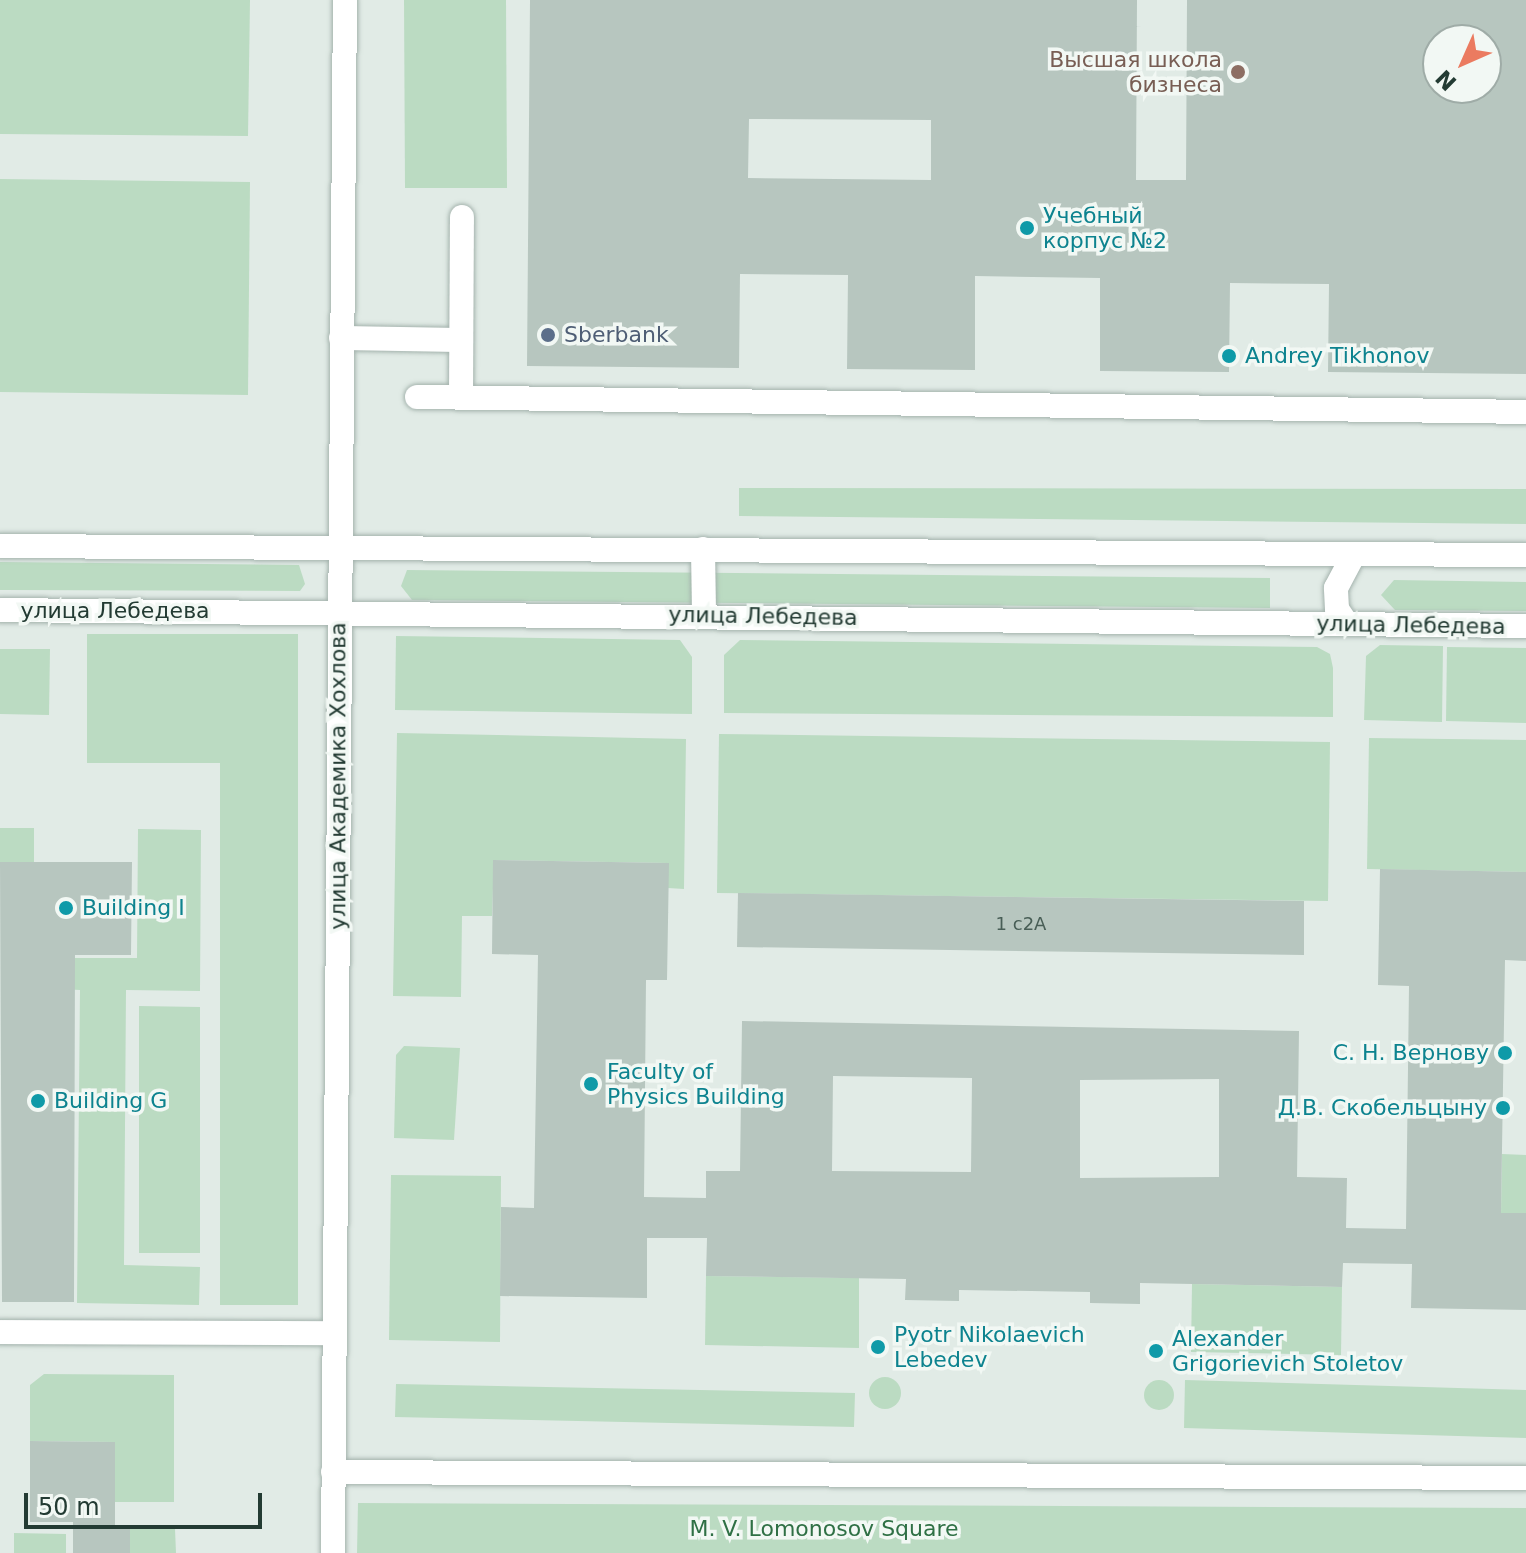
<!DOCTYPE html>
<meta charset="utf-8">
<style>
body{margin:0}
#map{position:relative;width:1526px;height:1553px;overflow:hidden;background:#e1ebe6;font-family:"DejaVu Sans",sans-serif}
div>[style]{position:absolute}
.green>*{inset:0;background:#bbdbc2}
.round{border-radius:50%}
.building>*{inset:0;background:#b7c6bf}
.roads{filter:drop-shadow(0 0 2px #a4b3ad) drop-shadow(0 0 2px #a4b3ad)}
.minor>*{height:24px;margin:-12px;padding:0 12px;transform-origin:12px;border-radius:12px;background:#fff}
.dots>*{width:22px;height:22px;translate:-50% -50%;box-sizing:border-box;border:4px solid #f2f8f4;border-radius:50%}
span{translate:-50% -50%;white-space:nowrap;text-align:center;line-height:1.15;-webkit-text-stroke:7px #f2f8f4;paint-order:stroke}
.number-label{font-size:18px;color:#485e56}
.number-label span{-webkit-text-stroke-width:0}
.education-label{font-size:22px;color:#785e54}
.right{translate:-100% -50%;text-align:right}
.culture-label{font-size:22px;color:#0d838f}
.left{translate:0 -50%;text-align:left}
.service-label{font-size:22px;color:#4e5e75}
.street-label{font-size:22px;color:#233b33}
.park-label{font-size:22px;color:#2f7045}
.north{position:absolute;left:1422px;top:24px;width:80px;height:80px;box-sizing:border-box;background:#f2f8f4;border:2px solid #9faca7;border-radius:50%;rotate:225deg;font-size:22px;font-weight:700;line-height:32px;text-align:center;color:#233b33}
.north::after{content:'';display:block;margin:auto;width:28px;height:36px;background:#eb7b60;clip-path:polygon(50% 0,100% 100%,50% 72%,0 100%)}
.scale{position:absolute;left:24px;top:1493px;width:238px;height:36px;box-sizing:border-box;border:4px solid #233b33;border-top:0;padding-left:10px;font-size:24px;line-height:28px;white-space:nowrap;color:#233b33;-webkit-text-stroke:6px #f2f8f4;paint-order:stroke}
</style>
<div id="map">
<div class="green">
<div style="clip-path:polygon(0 0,250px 0,248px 136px,0 134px)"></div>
<div style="clip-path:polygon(404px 0,506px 0,507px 188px,405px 188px)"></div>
<div style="clip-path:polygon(0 179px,250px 182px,248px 395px,0 392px)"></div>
<div style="clip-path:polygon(739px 488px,1526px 489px,1526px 524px,739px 516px)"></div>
<div style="clip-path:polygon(0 562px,299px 565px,305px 584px,300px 591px,0 590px)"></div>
<div style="clip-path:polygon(407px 570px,1270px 578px,1270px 608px,412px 600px,401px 586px)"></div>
<div style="clip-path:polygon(1394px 580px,1526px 582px,1526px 611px,1395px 610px,1381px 595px)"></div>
<div style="clip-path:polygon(87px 634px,298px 634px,298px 1305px,220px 1305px,220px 763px,87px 763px)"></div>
<div style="clip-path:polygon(396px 636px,680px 640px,692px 657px,692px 714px,395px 710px)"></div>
<div style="clip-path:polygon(740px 640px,1317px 647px,1330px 654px,1333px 668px,1333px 717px,724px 713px,724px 655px)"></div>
<div style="clip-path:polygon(1380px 645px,1443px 646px,1442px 722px,1364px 720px,1366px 656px)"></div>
<div style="clip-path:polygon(1447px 647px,1526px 648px,1526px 723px,1446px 721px)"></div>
<div style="clip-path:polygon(0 649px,50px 649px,49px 715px,0 714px)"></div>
<div style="clip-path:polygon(397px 733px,686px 739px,684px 889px,668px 888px,668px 863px,494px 860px,492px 916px,462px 916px,461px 997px,393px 996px)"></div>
<div style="clip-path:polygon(719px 734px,1330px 742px,1328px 901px,717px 893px)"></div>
<div style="clip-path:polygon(1369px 738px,1526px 740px,1526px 872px,1367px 869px)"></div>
<div style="clip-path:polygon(0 828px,34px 828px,34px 862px,0 862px)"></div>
<div style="clip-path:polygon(138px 829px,201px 830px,200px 991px,126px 990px,124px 1265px,200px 1267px,199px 1305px,77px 1303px,80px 990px,59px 989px,59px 958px,137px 958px)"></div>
<div style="clip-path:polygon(139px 1006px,200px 1007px,200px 1253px,139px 1253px)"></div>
<div style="clip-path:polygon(404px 1046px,460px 1048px,454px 1140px,394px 1138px,396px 1055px)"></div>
<div style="clip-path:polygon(1502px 1154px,1526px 1155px,1526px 1213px,1501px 1213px)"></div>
<div style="clip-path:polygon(391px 1175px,501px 1176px,500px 1342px,389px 1340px)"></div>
<div style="clip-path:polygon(706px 1276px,859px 1278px,859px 1348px,705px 1345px)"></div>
<div style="clip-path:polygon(1192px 1284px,1342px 1287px,1341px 1355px,1191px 1352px)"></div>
<div style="clip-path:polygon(44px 1374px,174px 1375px,174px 1502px,115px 1502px,115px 1442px,30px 1441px,30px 1385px)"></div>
<div class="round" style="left:869px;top:1377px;width:32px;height:32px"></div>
<div class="round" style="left:1144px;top:1380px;width:30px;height:30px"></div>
<div style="clip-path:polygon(1185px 1380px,1526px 1390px,1526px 1438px,1184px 1428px)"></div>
<div style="clip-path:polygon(396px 1384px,855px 1393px,854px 1427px,395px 1417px)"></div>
<div style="clip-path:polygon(358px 1503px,1526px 1508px,1526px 1553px,357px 1553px)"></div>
<div style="clip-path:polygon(130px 1529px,175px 1529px,176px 1553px,130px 1553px)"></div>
<div style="clip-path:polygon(14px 1533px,66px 1534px,66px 1553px,14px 1553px)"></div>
</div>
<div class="building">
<div style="clip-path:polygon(evenodd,530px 0,1137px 0,1136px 180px,1186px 180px,1187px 0,1526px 0,1526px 374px,1328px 372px,1329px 284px,1230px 283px,1229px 372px,1100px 371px,1100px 278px,975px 276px,975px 370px,847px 369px,848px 275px,740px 274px,739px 368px,527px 366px,530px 0,1438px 40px,1486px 40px,1486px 88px,1438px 88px,1438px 40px,530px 0,749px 119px,931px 120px,931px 180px,748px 178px,749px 119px)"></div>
<div style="clip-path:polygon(evenodd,493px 860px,669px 863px,667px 980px,646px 980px,644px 1197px,706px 1198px,706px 1171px,740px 1171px,742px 1021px,1299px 1031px,1297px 1177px,1347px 1178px,1346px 1228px,1406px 1229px,1409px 986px,1378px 985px,1380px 869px,1526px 872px,1526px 961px,1505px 960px,1501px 1213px,1526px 1213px,1526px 1310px,1411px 1308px,1412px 1264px,1343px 1263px,1342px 1287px,1140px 1283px,1140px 1304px,1090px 1303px,1090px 1292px,959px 1290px,959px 1301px,905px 1300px,906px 1279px,706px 1276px,707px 1238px,647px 1238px,647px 1298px,500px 1296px,501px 1207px,534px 1208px,538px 955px,492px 954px,493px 860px,833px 1076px,972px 1078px,971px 1172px,832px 1171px,833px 1076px,493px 860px,1219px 1079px,1219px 1177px,1080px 1178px,1080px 1080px,1219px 1079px)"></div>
<div style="clip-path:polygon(0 862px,132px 862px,131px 955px,75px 955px,74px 1302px,2px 1302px)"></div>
<div style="clip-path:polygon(738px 893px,1304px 901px,1304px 955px,737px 947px)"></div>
<div style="clip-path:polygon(30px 1441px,115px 1442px,115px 1529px,130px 1529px,130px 1553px,73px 1553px,73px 1522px,30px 1522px)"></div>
</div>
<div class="roads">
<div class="minor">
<div style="left:341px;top:338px;width:120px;rotate:1deg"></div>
<div style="left:417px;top:397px;width:1109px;rotate:0.77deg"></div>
<div style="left:461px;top:398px;width:181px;rotate:-89.7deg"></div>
<div style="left:0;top:546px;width:1526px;rotate:0.34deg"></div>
<div style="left:703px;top:549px;width:67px;rotate:89.1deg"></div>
<div style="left:0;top:610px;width:1526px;rotate:0.6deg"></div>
<div style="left:1347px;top:624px;width:18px;rotate:-124deg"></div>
<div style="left:1337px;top:609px;width:21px;rotate:-93deg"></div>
<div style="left:1336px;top:588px;width:38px;rotate:-62deg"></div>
<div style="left:0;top:1332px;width:334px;rotate:0.2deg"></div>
<div style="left:333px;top:1472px;width:1193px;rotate:0.29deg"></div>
<div style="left:333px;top:1553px;width:1553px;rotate:-89.56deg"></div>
</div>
</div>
<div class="dots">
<div style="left:1238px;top:72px;background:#8d6e63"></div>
<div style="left:1027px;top:228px;background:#0f9aa8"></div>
<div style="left:548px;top:335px;background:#5c6f8a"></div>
<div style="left:1229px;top:356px;background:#0f9aa8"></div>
<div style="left:66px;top:908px;background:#0f9aa8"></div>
<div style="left:1505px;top:1053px;background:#0f9aa8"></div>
<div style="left:591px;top:1084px;background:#0f9aa8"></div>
<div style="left:38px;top:1101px;background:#0f9aa8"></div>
<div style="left:1503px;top:1108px;background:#0f9aa8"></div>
<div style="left:878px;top:1347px;background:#0f9aa8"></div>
<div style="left:1156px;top:1351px;background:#0f9aa8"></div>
</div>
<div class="number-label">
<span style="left:1021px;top:924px">1 с2А</span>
</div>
<div class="education-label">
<span class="right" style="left:1222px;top:72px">Высшая школа<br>бизнеса</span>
</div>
<div class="culture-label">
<span class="left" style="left:1043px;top:228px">Учебный<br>корпус №2</span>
<span class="left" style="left:1245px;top:356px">Andrey Tikhonov</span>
<span class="left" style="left:82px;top:908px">Building I</span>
<span class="right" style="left:1489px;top:1053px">С. Н. Вернову</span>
<span class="left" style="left:607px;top:1084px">Faculty of<br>Physics Building</span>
<span class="left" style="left:54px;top:1101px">Building G</span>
<span class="right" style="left:1487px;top:1108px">Д.В. Скобельцыну</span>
<span class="left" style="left:894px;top:1347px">Pyotr Nikolaevich<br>Lebedev</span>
<span class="left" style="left:1172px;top:1351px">Alexander<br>Grigorievich Stoletov</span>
</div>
<div class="service-label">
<span class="left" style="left:564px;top:335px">Sberbank</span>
</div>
<div class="street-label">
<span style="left:115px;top:611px">улица Лебедева</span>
<span style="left:763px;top:616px;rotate:1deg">улица Лебедева</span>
<span style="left:1411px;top:625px;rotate:1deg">улица Лебедева</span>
<span style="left:338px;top:776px;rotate:-90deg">улица Академика Хохлова</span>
</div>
<div class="park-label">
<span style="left:824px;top:1529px">M. V. Lomonosov Square</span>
</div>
<div class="north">N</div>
<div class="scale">50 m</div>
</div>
